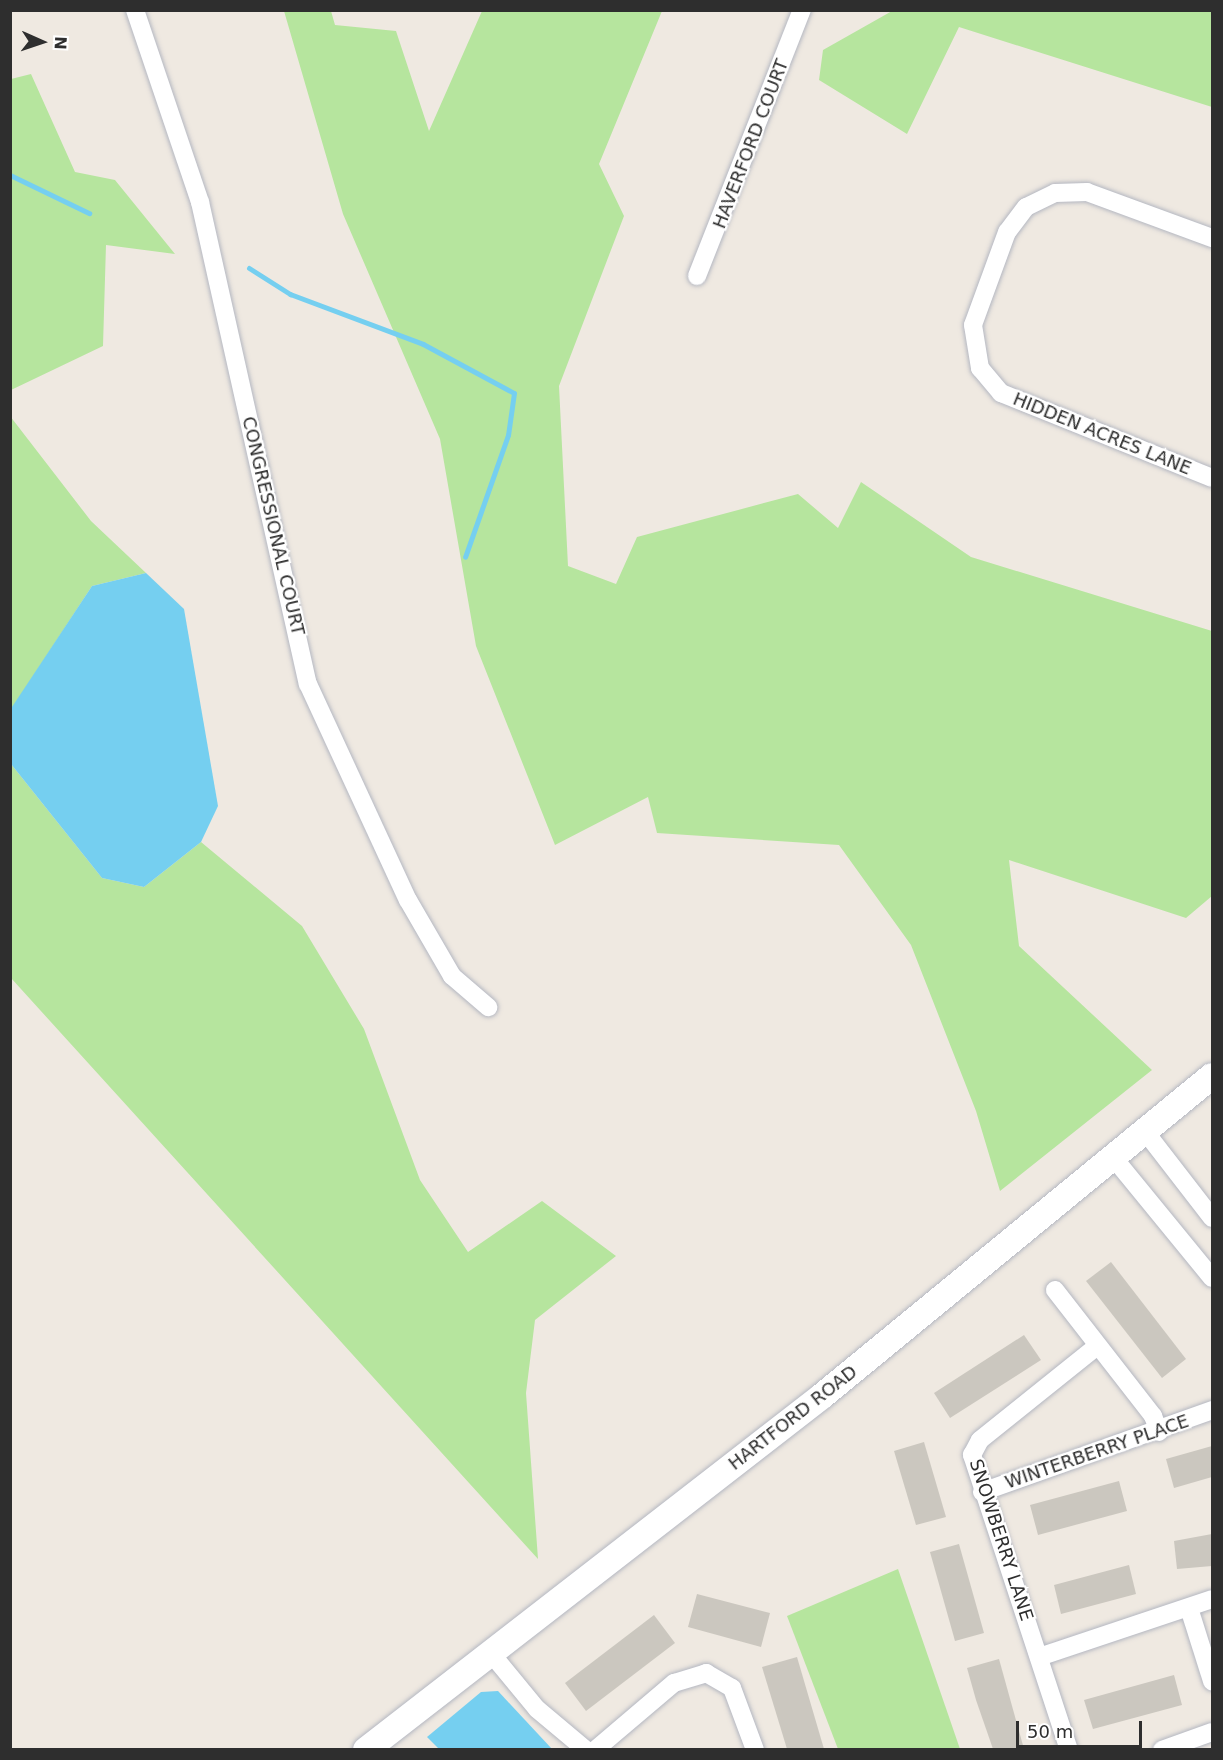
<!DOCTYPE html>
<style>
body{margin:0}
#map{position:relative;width:1223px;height:1760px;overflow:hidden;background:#efe9e1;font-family:"DejaVu Sans",sans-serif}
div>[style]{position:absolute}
.green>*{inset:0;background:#b6e59e}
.water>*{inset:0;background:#75cff0}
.stream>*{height:5px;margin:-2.5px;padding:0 2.5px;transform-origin:2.5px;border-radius:2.5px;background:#75cff0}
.building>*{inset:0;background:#cbc7bf}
.roads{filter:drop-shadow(0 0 2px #b4b7c1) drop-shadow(0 0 2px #b4b7c1)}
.minor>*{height:18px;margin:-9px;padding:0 9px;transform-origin:9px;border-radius:9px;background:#fff}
.secondary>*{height:26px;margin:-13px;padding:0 13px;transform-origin:13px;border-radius:13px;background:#fff}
span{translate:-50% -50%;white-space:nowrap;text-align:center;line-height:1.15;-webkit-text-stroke:4.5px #fff;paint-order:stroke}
.street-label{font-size:18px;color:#2e2e2e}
.frame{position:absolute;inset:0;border:12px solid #2e2e2e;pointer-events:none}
.north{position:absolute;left:12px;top:12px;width:60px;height:60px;-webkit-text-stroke:4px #fff;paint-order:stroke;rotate:93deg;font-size:16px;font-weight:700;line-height:24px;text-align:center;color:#2e2e2e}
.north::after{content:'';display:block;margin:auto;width:21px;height:27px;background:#2e2e2e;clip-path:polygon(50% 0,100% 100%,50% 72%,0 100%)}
.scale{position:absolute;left:1016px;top:1721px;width:126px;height:27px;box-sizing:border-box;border:3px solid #2e2e2e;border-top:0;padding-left:8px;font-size:18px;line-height:21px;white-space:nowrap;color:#2e2e2e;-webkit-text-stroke:4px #fff;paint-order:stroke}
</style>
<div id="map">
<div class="green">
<div style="clip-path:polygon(284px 11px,331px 11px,335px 25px,396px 31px,429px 131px,482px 11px,662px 11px,599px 164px,624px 216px,559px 386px,568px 566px,616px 584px,637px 537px,798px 494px,838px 528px,861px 482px,971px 557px,1212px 631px,1212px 896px,1186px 918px,1009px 860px,1019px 946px,1152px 1070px,1000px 1191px,976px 1111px,911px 945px,839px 845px,657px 833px,648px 797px,555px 845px,476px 646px,440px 439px,343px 214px)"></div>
<div style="clip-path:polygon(892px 11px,1212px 11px,1212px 107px,959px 27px,907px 134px,819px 80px,823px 50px)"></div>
<div style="clip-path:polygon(31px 74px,75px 172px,115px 180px,175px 254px,106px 245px,103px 346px,11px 390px,11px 79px)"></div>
<div style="clip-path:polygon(10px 416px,91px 521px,146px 573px,92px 586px,11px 710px)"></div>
<div style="clip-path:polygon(11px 764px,102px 878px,144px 887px,201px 842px,302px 926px,364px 1029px,420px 1180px,468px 1252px,542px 1201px,616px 1256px,535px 1320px,526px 1393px,538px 1559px,11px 978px)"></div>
<div style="clip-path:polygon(898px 1569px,960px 1749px,838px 1749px,787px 1616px)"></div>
</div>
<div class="water">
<div style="clip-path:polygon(146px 573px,184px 609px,218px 806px,201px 842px,144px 887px,102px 878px,11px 764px,10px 710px,92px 586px)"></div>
<div style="clip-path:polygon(498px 1691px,552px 1749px,439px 1749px,427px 1737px,481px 1692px)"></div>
</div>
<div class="stream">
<div style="left:10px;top:175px;width:88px;rotate:25.7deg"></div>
<div style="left:249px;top:268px;width:49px;rotate:32.4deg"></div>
<div style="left:290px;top:294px;width:142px;rotate:20.6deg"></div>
<div style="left:423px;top:344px;width:103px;rotate:28.3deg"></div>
<div style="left:514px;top:393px;width:42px;rotate:98.1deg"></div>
<div style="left:508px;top:435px;width:129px;rotate:109.4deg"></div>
</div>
<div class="building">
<div style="clip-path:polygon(1111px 1262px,1186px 1359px,1162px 1378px,1086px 1281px)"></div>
<div style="clip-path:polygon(1024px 1335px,1041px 1360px,950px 1418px,934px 1393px)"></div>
<div style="clip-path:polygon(924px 1442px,946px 1517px,916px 1525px,894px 1451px)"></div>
<div style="clip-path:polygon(1212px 1446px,1212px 1477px,1174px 1488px,1166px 1459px)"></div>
<div style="clip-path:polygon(1119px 1481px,1127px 1511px,1038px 1535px,1030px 1505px)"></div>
<div style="clip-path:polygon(1212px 1534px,1212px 1566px,1177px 1569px,1174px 1541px)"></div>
<div style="clip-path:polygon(959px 1544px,984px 1633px,955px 1641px,930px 1552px)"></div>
<div style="clip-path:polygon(1129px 1565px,1136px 1594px,1061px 1614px,1054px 1585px)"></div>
<div style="clip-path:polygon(697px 1594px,770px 1613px,761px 1647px,688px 1627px)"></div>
<div style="clip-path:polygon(654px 1615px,675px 1643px,586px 1711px,565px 1683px)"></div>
<div style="clip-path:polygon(797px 1657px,824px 1749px,787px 1749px,762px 1667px)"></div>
<div style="clip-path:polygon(999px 1659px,1024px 1749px,993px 1749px,976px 1700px,967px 1668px)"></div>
<div style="clip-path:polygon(1174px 1675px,1182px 1705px,1093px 1729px,1084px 1700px)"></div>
</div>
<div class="roads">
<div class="minor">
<div style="left:135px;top:10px;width:203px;rotate:71.3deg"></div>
<div style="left:200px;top:202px;width:494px;rotate:77.4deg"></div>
<div style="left:308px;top:684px;width:238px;rotate:65.2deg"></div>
<div style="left:408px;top:900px;width:88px;rotate:59.9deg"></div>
<div style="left:452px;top:976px;width:48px;rotate:40.7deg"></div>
<div style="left:1212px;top:238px;width:133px;rotate:-159.8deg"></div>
<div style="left:1087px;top:192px;width:32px;rotate:178deg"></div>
<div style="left:1055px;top:193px;width:32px;rotate:154deg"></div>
<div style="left:1026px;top:207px;width:31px;rotate:127deg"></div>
<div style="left:1007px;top:232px;width:99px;rotate:110.1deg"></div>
<div style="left:973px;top:325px;width:44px;rotate:80.8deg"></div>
<div style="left:980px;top:368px;width:33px;rotate:50deg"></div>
<div style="left:1001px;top:393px;width:227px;rotate:21.9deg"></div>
<div style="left:697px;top:276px;width:286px;rotate:-68.5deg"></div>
<div style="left:1144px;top:1130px;width:111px;rotate:52.3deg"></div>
<div style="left:1113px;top:1157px;width:156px;rotate:50.7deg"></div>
<div style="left:1055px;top:1290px;width:160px;rotate:52.1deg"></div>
<div style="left:1153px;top:1416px;width:17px;rotate:69deg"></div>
<div style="left:982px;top:1492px;width:244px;rotate:-19.6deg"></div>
<div style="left:1189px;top:1608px;width:77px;rotate:72.5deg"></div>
<div style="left:490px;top:1652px;width:74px;rotate:50.5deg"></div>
<div style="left:537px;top:1709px;width:64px;rotate:39.9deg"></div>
<div style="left:1039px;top:1657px;width:182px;rotate:-18.5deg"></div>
<div style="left:595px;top:1750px;width:104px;rotate:-40.3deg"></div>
<div style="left:674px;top:1683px;width:34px;rotate:-17deg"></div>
<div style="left:706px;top:1673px;width:30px;rotate:30deg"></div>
<div style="left:732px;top:1688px;width:66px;rotate:69.6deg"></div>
<div style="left:1069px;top:1750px;width:311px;rotate:-108.2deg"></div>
<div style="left:972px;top:1455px;width:17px;rotate:-62deg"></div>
<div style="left:980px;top:1440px;width:149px;rotate:-38.7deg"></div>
<div style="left:1162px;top:1750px;width:53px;rotate:-19.8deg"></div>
</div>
<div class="secondary">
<div style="left:366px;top:1750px;width:577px;rotate:-37.82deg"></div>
<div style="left:822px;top:1396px;width:504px;rotate:-39.37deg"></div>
</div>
</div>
<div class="street-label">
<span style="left:751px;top:144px;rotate:-69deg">HAVERFORD COURT</span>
<span style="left:1102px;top:434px;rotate:22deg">HIDDEN ACRES LANE</span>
<span style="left:273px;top:526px;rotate:77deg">CONGRESSIONAL COURT</span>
<span style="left:793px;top:1418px;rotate:-38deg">HARTFORD ROAD</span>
<span style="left:1097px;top:1452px;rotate:-19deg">WINTERBERRY PLACE</span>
<span style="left:1001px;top:1540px;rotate:72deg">SNOWBERRY LANE</span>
</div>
<div class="frame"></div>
<div class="north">N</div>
<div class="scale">50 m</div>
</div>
